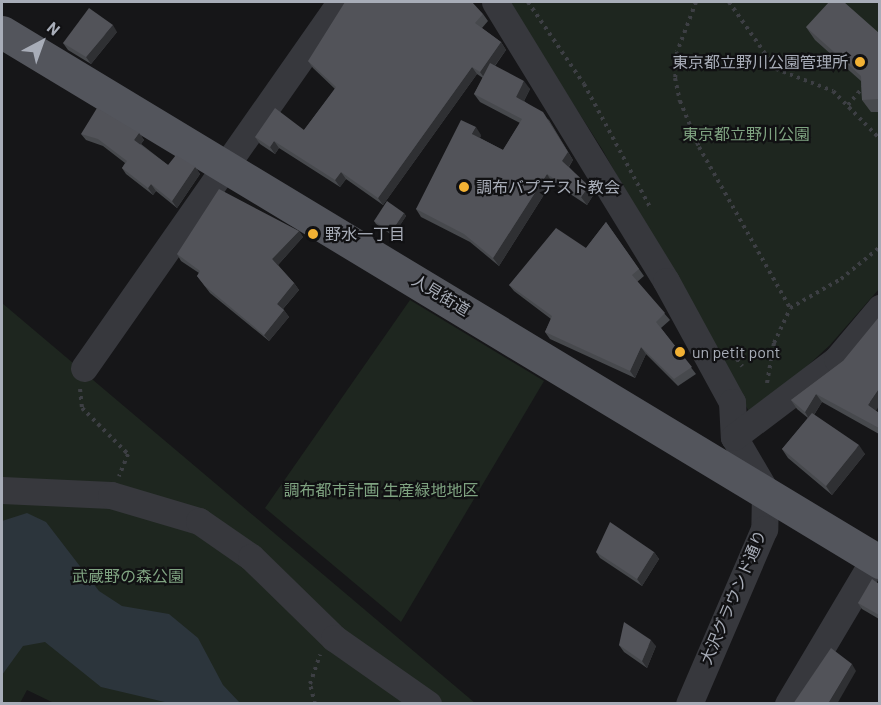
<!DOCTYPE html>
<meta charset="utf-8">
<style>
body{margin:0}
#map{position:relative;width:881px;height:705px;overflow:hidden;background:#161618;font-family:Barlow,"Noto Sans JP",sans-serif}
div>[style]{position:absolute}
.green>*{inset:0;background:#1e261f}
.water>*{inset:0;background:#2c353c}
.path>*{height:4px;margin-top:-2px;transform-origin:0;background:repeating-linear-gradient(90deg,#3d3f44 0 3px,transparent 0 7.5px)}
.minor>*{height:27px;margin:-13.5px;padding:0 13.5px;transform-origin:13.5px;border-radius:13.5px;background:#37383d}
.major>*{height:33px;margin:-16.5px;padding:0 16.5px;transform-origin:16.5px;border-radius:16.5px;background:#53555c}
.wall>*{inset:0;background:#47494d}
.shaded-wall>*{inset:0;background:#2f3033}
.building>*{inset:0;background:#525359}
.dots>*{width:16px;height:16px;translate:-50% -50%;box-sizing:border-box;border:3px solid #111113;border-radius:50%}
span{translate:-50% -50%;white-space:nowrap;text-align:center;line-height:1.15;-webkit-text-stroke:4.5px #111113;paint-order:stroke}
.poi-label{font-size:16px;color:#a8adb8}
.right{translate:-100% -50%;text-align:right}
.left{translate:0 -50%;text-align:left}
.park-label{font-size:16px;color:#7fa381}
.street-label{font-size:16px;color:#a8adb8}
.frame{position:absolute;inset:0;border:3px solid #a8adb8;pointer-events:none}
.north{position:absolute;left:12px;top:12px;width:60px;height:60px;-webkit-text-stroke:4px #111113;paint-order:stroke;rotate:41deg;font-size:16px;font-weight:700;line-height:24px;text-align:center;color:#a8adb8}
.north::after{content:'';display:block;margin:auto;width:21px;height:27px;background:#a8adb8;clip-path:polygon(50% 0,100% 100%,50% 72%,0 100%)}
</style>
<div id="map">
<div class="green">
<div style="clip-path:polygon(508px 2px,879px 2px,879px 289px,830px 345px,752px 417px,602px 149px)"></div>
<div style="clip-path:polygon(410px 300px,544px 381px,401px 622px,265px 508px)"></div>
<div style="clip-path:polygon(2px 303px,475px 703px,56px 704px,27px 690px,20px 703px,2px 703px)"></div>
</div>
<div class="water">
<div style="clip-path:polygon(27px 513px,46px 522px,99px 591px,122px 606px,169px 614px,198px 638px,223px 685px,240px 703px,169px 703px,101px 687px,45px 642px,23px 646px,2px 675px,2px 521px)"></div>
</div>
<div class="path">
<div style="left:528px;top:2px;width:99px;rotate:55.7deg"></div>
<div style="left:584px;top:84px;width:142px;rotate:61.8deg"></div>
<div style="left:696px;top:2px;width:53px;rotate:110.8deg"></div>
<div style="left:677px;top:52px;width:26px;rotate:94deg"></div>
<div style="left:675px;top:78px;width:24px;rotate:78deg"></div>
<div style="left:680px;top:101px;width:50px;rotate:67.6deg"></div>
<div style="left:699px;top:147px;width:185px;rotate:60.5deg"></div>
<div style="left:729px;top:2px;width:82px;rotate:55deg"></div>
<div style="left:776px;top:69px;width:61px;rotate:21.1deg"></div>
<div style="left:833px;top:91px;width:67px;rotate:45.6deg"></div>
<div style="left:848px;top:105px;width:26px;rotate:-50deg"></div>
<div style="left:737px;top:359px;width:9px;rotate:54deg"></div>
<div style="left:767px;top:383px;width:41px;rotate:-80.1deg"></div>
<div style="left:774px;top:343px;width:38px;rotate:-65deg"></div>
<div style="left:790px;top:308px;width:59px;rotate:-29.6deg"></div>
<div style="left:841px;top:279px;width:50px;rotate:-39.4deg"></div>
<div style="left:80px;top:389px;width:19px;rotate:84deg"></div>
<div style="left:82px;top:408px;width:65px;rotate:45deg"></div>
<div style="left:128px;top:454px;width:24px;rotate:112deg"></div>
<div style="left:315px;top:704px;width:21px;rotate:-104deg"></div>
<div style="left:310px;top:684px;width:31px;rotate:-71deg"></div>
</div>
<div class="minor">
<div style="left:495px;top:2px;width:327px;rotate:58.5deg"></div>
<div style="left:666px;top:281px;width:138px;rotate:61.4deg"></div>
<div style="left:732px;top:402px;width:35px;rotate:87deg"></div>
<div style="left:734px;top:437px;width:61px;rotate:59.7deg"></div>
<div style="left:765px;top:490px;width:39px;rotate:91deg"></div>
<div style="left:764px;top:529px;width:190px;rotate:113.2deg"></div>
<div style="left:84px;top:368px;width:447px;rotate:-55deg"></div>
<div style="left:734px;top:437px;width:129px;rotate:-37.1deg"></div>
<div style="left:837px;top:359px;width:67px;rotate:-49.9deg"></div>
<div style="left:2px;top:490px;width:109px;rotate:2.6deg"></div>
<div style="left:111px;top:495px;width:92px;rotate:16.5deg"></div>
<div style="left:199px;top:521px;width:63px;rotate:34.7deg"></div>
<div style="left:251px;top:557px;width:116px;rotate:44.3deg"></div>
<div style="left:334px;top:638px;width:115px;rotate:35.1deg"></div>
<div style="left:788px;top:704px;width:169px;rotate:-59.3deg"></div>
</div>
<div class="major">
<div style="left:2px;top:32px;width:1026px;rotate:31.12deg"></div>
</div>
<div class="wall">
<div style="clip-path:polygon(483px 14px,488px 21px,482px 28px,501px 42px,506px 50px,495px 66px,530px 89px,524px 101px,549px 120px,573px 160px,569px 167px,594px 194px,587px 205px,552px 182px,499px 266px,470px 242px,421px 217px,416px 209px,481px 135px,480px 138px,503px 150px,520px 123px,480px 102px,474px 94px,483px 78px,477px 74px,383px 205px,346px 179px,340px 187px,279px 148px,275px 154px,260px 144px,255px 137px,304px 130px,335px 89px,313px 68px,308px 61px)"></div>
<div style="clip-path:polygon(806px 27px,879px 33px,879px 112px,871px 112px,862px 100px,861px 81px,815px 40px)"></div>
<div style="clip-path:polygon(117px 32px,91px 64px,68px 50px,63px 43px)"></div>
<div style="clip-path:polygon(139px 133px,144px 140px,141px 144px,168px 165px,195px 167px,200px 174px,177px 208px,156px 191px,153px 195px,126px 174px,122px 168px,125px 163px,103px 146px,86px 140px,81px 134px)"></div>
<div style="clip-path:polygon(404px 213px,406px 216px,393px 236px,376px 224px,374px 221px)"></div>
<div style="clip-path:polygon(606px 222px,644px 276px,637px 282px,670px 320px,661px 328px,696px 374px,678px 386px,646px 354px,635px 378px,550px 339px,545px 332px,551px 319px,514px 291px,509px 285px,586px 248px)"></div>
<div style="clip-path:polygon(299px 231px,303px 237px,278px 265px,294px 283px,299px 290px,283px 309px,289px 317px,269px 341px,210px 293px,197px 276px,199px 273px,181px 261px,177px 254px)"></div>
<div style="clip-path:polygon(843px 361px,876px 411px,879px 413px,879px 434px,822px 402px,814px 415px,865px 454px,832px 495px,788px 458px,782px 449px,808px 418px,797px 409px,791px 400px)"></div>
<div style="clip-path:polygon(596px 552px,654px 552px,659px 559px,642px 586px,600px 558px)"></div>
<div style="clip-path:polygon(879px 584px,879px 619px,862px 609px,858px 603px)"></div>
<div style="clip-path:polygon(619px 645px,656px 646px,647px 668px,624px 652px)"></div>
</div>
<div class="shaded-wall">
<div style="clip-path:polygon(113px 25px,117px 32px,91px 64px,86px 57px)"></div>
<div style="clip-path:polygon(501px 42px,506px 50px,485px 79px,480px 72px)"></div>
<div style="clip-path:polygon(472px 67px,477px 74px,383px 205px,378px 198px)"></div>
<div style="clip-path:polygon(524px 81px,530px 89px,522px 105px,516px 97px)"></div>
<div style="clip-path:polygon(543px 112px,573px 160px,567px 169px,562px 161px)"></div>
<div style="clip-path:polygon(476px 127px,481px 135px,478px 142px,472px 134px)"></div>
<div style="clip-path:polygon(139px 133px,144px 140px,139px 146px,134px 140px)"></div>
<div style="clip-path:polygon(274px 141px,279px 148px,275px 154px,270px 147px)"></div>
<div style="clip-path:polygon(195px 167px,200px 174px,177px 208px,172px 201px)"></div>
<div style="clip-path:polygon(341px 172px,346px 179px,340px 187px,335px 180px)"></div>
<div style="clip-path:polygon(547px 174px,552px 182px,499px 266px,493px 258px)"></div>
<div style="clip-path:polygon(151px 184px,156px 191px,153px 195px,148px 188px)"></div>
<div style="clip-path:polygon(589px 186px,594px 194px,587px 205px,581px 197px)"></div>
<div style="clip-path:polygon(404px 213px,406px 216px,393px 236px,391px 232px)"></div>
<div style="clip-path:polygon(299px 231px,303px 237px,277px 266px,272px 259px)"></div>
<div style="clip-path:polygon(294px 283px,299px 290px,281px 311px,277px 304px)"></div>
<div style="clip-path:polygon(284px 310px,289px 317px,269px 341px,264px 335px)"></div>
<div style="clip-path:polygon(641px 347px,646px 354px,635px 378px,630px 371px)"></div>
<div style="clip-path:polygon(879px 389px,879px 406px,874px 414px,868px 405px)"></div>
<div style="clip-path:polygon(816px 394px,822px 402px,810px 421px,805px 412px)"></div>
<div style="clip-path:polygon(859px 445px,865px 454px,832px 495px,826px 486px)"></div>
<div style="clip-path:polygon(654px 552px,659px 559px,642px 586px,637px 579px)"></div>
<div style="clip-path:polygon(651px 640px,656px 646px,647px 668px,642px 661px)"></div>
<div style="clip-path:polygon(852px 664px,856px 671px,837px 704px,828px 704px)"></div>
</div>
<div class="building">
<div style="clip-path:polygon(345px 2px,472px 2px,483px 14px,475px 23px,501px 42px,480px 72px,472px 67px,378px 198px,341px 172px,335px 180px,274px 141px,270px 147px,255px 137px,275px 108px,304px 130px,336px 87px,308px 61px)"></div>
<div style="clip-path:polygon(829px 2px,844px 2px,879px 33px,879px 99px,862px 100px,861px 76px,806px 27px)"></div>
<div style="clip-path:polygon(89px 8px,113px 25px,86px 57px,63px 43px)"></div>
<div style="clip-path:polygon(490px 63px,524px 81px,516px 97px,543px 112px,568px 152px,562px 161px,589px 186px,581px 197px,547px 174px,493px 258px,464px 234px,416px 209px,461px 120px,476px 127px,472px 134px,503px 150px,522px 119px,474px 94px)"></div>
<div style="clip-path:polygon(97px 108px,139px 133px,134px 140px,168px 165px,176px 155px,195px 167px,172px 201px,151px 184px,148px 188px,122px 168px,127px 161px,98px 139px,81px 134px)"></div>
<div style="clip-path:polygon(219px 189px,299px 231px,272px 259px,294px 283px,277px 304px,284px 310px,264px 335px,205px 286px,197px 276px,200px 271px,177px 254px)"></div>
<div style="clip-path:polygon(387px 201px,404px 213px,391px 232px,374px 221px)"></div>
<div style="clip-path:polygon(606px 222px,639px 269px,632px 275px,665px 313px,656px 322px,692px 367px,674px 379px,641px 347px,630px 371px,545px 332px,552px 316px,509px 285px,556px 228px,586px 248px)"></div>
<div style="clip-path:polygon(879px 317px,879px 389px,868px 405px,879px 413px,879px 428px,816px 394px,805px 412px,791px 400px,843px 361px)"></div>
<div style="clip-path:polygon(812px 413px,859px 445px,826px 486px,782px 449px)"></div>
<div style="clip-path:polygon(610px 522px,654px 552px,637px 579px,596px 552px)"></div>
<div style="clip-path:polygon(872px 579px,879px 584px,879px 615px,858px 603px)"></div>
<div style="clip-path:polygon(624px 622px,651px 640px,642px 661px,619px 645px)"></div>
<div style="clip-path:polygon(831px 648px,852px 664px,828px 704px,793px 704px)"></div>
</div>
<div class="dots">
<div style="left:860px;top:62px;background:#f2b134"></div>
<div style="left:464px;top:187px;background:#f2b134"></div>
<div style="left:313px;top:234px;background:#f2b134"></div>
<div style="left:680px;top:352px;background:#f2b134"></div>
</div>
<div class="poi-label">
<span class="right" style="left:848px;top:62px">東京都立野川公園管理所</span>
<span class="left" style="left:476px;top:187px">調布バプテスト教会</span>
<span class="left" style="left:325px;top:234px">野水一丁目</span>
<span class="left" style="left:692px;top:352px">un petit pont</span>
</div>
<div class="park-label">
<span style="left:746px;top:134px">東京都立野川公園</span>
<span style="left:381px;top:490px">調布都市計画 生産緑地地区</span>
<span style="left:128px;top:576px">武蔵野の森公園</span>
</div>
<div class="street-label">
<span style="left:441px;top:295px;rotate:31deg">人見街道</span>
<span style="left:733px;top:597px;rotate:-67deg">大沢グラウンド通り</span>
</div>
<div class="frame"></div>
<div class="north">N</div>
</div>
